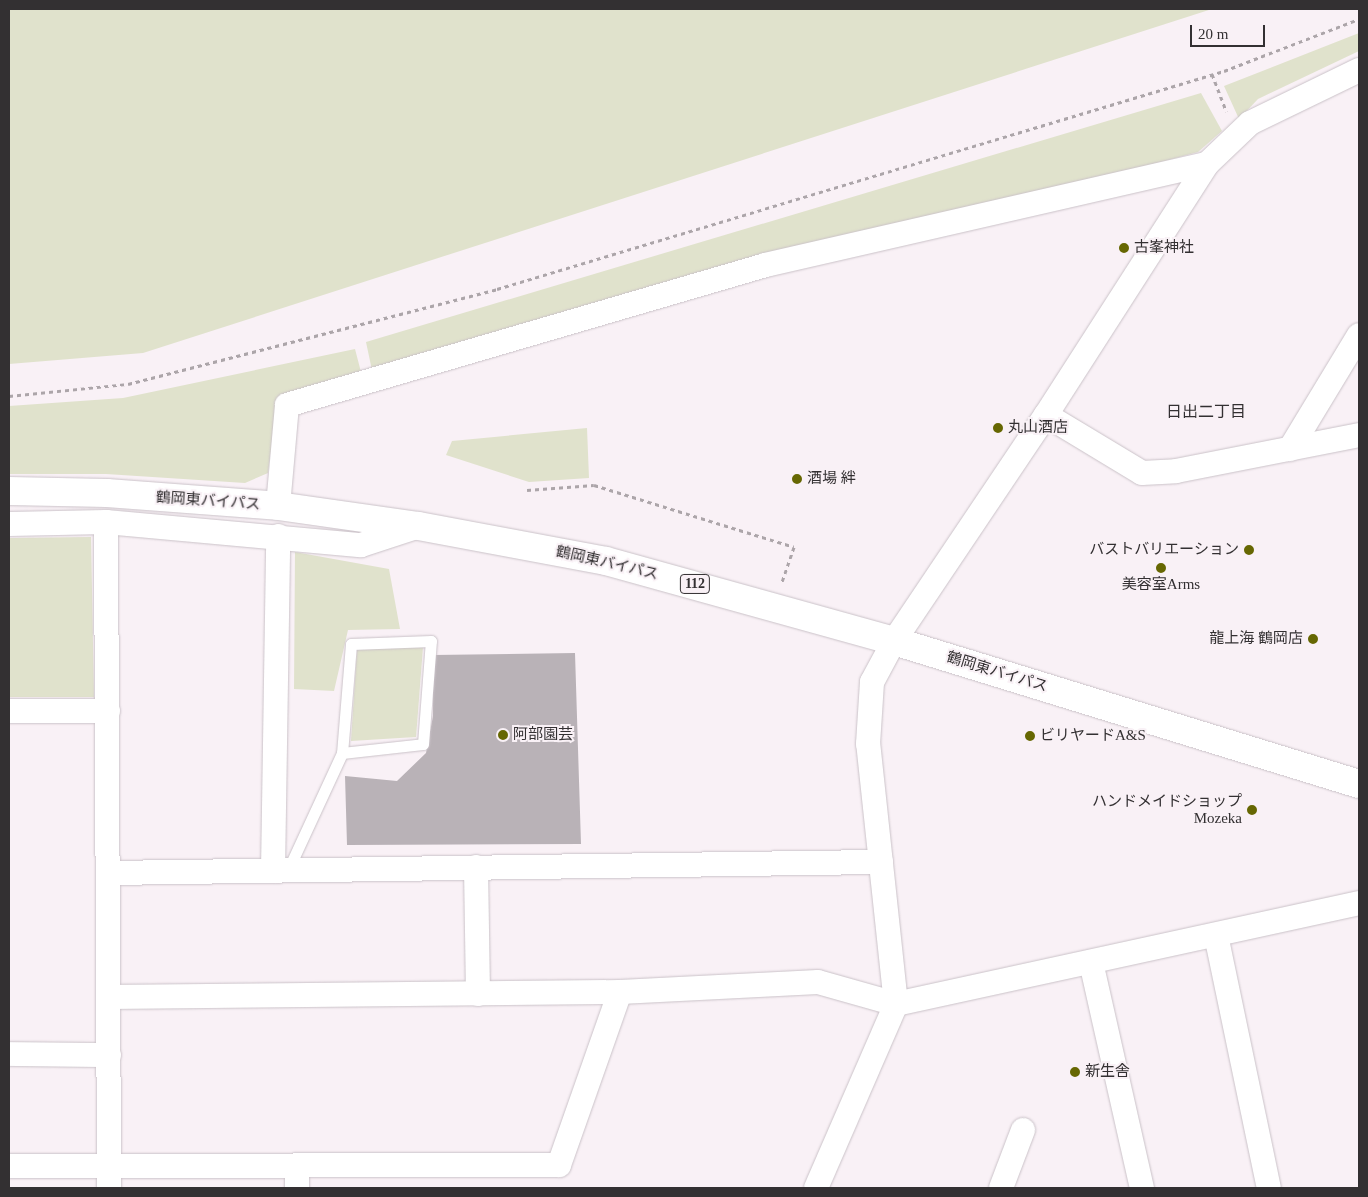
<!DOCTYPE html>
<meta charset="utf-8">
<style>
body{margin:0}
#map{position:relative;width:1368px;height:1197px;overflow:hidden;background:#f9f1f6;font-family:"Times New Roman","Noto Sans JP",serif}
div>[style]{position:absolute}
.green>*{inset:0;background:#e0e2cc}
.building>*{inset:0;background:#b9b2b7}
.path>*{height:3px;margin-top:-1.5px;transform-origin:0;background:repeating-linear-gradient(90deg,#aca5a9 0 4px,transparent 0 8px)}
.roads{filter:drop-shadow(0 0 1px #cac2c8) drop-shadow(0 0 1px #cac2c8)}
.lane>*{height:11px;margin:-5.5px;padding:0 5.5px;transform-origin:5.5px;border-radius:5.5px;background:#fff}
.street>*{height:24px;margin:-12px;padding:0 12px;transform-origin:12px;border-radius:12px;background:#fff}
.highway>*{height:28px;margin:-14px;padding:0 14px;transform-origin:14px;border-radius:14px;background:#fff}
.dots>*{width:14px;height:14px;translate:-50% -50%;box-sizing:border-box;border:2px solid #f9f1f6;border-radius:50%}
span{translate:-50% -50%;white-space:nowrap;text-align:center;line-height:1.15;-webkit-text-stroke:4px #f9f1f6;paint-order:stroke}
.shield-label span{padding:1px 4px;background:#f9f1f6;border:1px solid;border-radius:4px;-webkit-text-stroke-width:0}
.shield-label{font-size:14px;color:#333032;font-weight:700}
.poi-label{font-size:15px;color:#333032}
.left{translate:0 -50%;text-align:left}
.right{translate:-100% -50%;text-align:right}
.street-label{font-size:15px;color:#333032}
.neighbourhood-label{font-size:16px;color:#333032}
.frame{position:absolute;inset:0;border:10px solid #333032;pointer-events:none}
.scale{position:absolute;left:1190px;top:25px;width:75px;height:22px;box-sizing:border-box;border:2px solid #333032;border-top:0;padding-left:6px;font-size:15px;line-height:18px;white-space:nowrap;color:#333032;-webkit-text-stroke:4px #f9f1f6;paint-order:stroke}
</style>
<div id="map">
<div class="green">
<div style="clip-path:polygon(9px 9px,1212px 9px,143px 353px,9px 364px)"></div>
<div style="clip-path:polygon(1359px 33px,1359px 51px,1258px 99px,1239px 119px,1224px 86px)"></div>
<div style="clip-path:polygon(1201px 93px,1222px 131px,1198px 152px,373px 375px,366px 342px)"></div>
<div style="clip-path:polygon(355px 349px,361px 372px,278px 397px,268px 473px,245px 483px,106px 474px,9px 474px,9px 406px,123px 398px)"></div>
<div style="clip-path:polygon(587px 428px,589px 478px,529px 482px,446px 455px,452px 441px)"></div>
<div style="clip-path:polygon(91px 537px,94px 697px,9px 697px,9px 538px)"></div>
<div style="clip-path:polygon(295px 552px,389px 569px,400px 629px,348px 630px,334px 691px,294px 689px)"></div>
<div style="clip-path:polygon(423px 647px,416px 737px,351px 741px,357px 649px)"></div>
</div>
<div class="building">
<div style="clip-path:polygon(575px 653px,581px 844px,347px 845px,345px 776px,397px 781px,426px 753px,433px 716px,433px 655px)"></div>
</div>
<div class="path">
<div style="left:1212px;top:74px;width:40px;rotate:69deg"></div>
<div style="left:9px;top:396px;width:120px;rotate:-5.8deg"></div>
<div style="left:128px;top:384px;width:381px;rotate:-14.4deg"></div>
<div style="left:497px;top:289px;width:759px;rotate:-16.69deg"></div>
<div style="left:1224px;top:71px;width:145px;rotate:-21.1deg"></div>
<div style="left:527px;top:490px;width:67px;rotate:-4.3deg"></div>
<div style="left:594px;top:485px;width:209px;rotate:17.2deg"></div>
<div style="left:794px;top:547px;width:39px;rotate:109deg"></div>
</div>
<div class="roads">
<div class="lane">
<div style="left:288px;top:870px;width:129px;rotate:-65.2deg"></div>
<div style="left:342px;top:753px;width:81px;rotate:-6.3deg"></div>
<div style="left:423px;top:744px;width:103px;rotate:-85.6deg"></div>
<div style="left:431px;top:641px;width:80px;rotate:177.9deg"></div>
<div style="left:351px;top:644px;width:109px;rotate:94.7deg"></div>
</div>
<div class="street">
<div style="left:1046px;top:415px;width:112px;rotate:31.1deg"></div>
<div style="left:1142px;top:473px;width:34px;rotate:-3deg"></div>
<div style="left:1176px;top:471px;width:187px;rotate:-11.1deg"></div>
<div style="left:1290px;top:449px;width:133px;rotate:-58.8deg"></div>
<div style="left:278px;top:506px;width:101px;rotate:-84.9deg"></div>
<div style="left:287px;top:405px;width:498px;rotate:-16.3deg"></div>
<div style="left:765px;top:265px;width:453px;rotate:-12.9deg"></div>
<div style="left:106px;top:522px;width:666px;rotate:89.74deg"></div>
<div style="left:9px;top:524px;width:97px;rotate:-1.2deg"></div>
<div style="left:106px;top:522px;width:256px;rotate:5.2deg"></div>
<div style="left:361px;top:545px;width:61px;rotate:-18.1deg"></div>
<div style="left:9px;top:711px;width:99px"></div>
<div style="left:476px;top:867px;width:127px;rotate:89.1deg"></div>
<div style="left:273px;top:871px;width:335px;rotate:-89.1deg"></div>
<div style="left:108px;top:873px;width:773px;rotate:-0.82deg"></div>
<div style="left:1216px;top:935px;width:258px;rotate:78.2deg"></div>
<div style="left:1091px;top:962px;width:232px;rotate:77.3deg"></div>
<div style="left:108px;top:997px;width:512px;rotate:-0.56deg"></div>
<div style="left:620px;top:992px;width:198px;rotate:-2.9deg"></div>
<div style="left:818px;top:982px;width:81px;rotate:15.8deg"></div>
<div style="left:896px;top:1004px;width:474px;rotate:-12.3deg"></div>
<div style="left:9px;top:1054px;width:100px;rotate:0.6deg"></div>
<div style="left:9px;top:1166px;width:550px;rotate:-0.1deg"></div>
<div style="left:559px;top:1165px;width:183px;rotate:-70.6deg"></div>
<div style="left:297px;top:1166px;width:22px;rotate:90deg"></div>
<div style="left:816px;top:1188px;width:201px;rotate:-66.5deg"></div>
<div style="left:896px;top:1004px;width:262px;rotate:-96.1deg"></div>
<div style="left:868px;top:744px;width:62px;rotate:-86.3deg"></div>
<div style="left:872px;top:682px;width:47px;rotate:-61.8deg"></div>
<div style="left:894px;top:641px;width:272px;rotate:-56.1deg"></div>
<div style="left:1046px;top:415px;width:298px;rotate:-57.3deg"></div>
<div style="left:1207px;top:164px;width:59px;rotate:-43.6deg"></div>
<div style="left:1250px;top:123px;width:121px;rotate:-25.9deg"></div>
<div style="left:1001px;top:1188px;width:62px;rotate:-69.2deg"></div>
</div>
<div class="highway">
<div style="left:9px;top:491px;width:98px;rotate:1.2deg"></div>
<div style="left:107px;top:493px;width:171px;rotate:4.3deg"></div>
<div style="left:278px;top:506px;width:142px;rotate:8.1deg"></div>
<div style="left:419px;top:526px;width:190px;rotate:10.6deg"></div>
<div style="left:606px;top:561px;width:299px;rotate:15.5deg"></div>
<div style="left:894px;top:641px;width:486px;rotate:17.1deg"></div>
</div>
</div>
<div class="dots">
<div style="left:1124px;top:248px;background:#666702"></div>
<div style="left:998px;top:428px;background:#666702"></div>
<div style="left:797px;top:479px;background:#666702"></div>
<div style="left:1249px;top:550px;background:#666702"></div>
<div style="left:1161px;top:568px;background:#666702"></div>
<div style="left:1313px;top:639px;background:#666702"></div>
<div style="left:503px;top:735px;background:#666702"></div>
<div style="left:1030px;top:736px;background:#666702"></div>
<div style="left:1252px;top:810px;background:#666702"></div>
<div style="left:1075px;top:1072px;background:#666702"></div>
</div>
<div class="shield-label">
<span style="left:695px;top:584px">112</span>
</div>
<div class="poi-label">
<span class="left" style="left:1134px;top:248px">古峯神社</span>
<span class="left" style="left:1008px;top:428px">丸山酒店</span>
<span class="left" style="left:807px;top:479px">酒場 絆</span>
<span class="right" style="left:1239px;top:550px">バストバリエーション</span>
<span style="left:1161px;top:585px">美容室Arms</span>
<span class="right" style="left:1303px;top:639px">龍上海 鶴岡店</span>
<span class="left" style="left:513px;top:735px">阿部園芸</span>
<span class="left" style="left:1040px;top:736px">ビリヤードA&amp;S</span>
<span class="right" style="left:1242px;top:810px">ハンドメイドショップ<br>Mozeka</span>
<span class="left" style="left:1085px;top:1072px">新生舎</span>
</div>
<div class="street-label">
<span style="left:208px;top:501px;rotate:4deg">鶴岡東バイパス</span>
<span style="left:607px;top:563px;rotate:13deg">鶴岡東バイパス</span>
<span style="left:997px;top:672px;rotate:17deg">鶴岡東バイパス</span>
</div>
<div class="neighbourhood-label">
<span style="left:1206px;top:412px">日出二丁目</span>
</div>
<div class="frame"></div>
<div class="scale">20 m</div>
</div>
